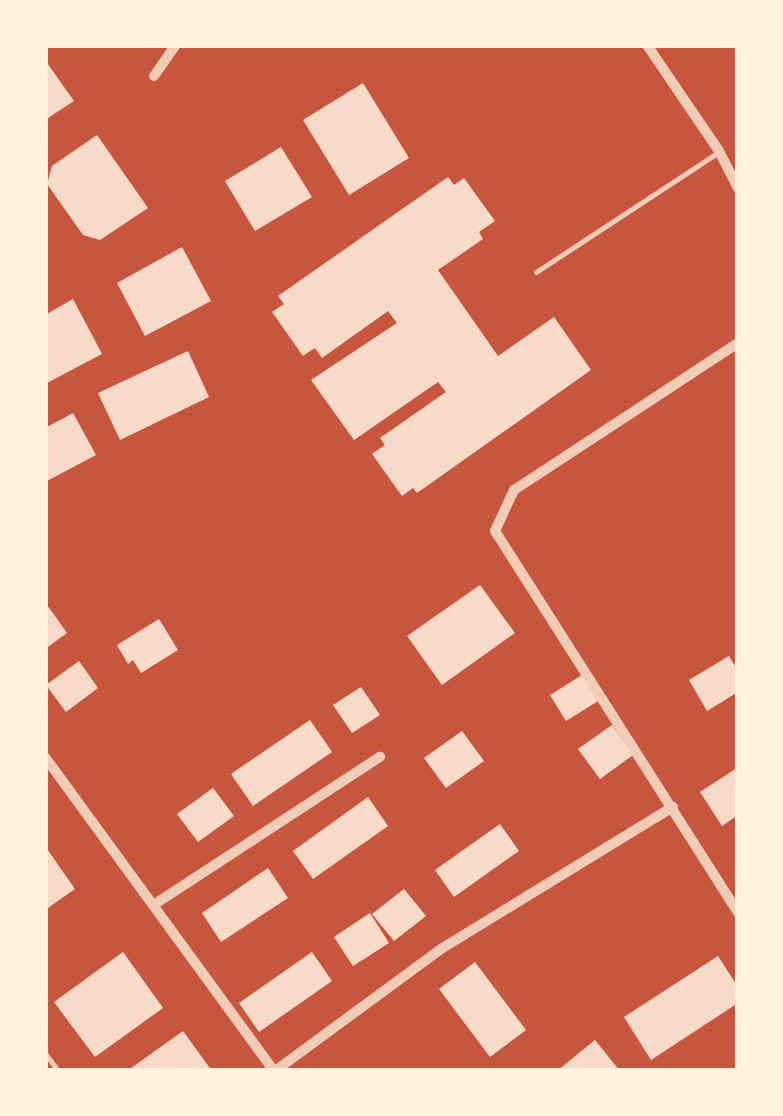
<!DOCTYPE html>
<style>
body{margin:0}
#map{position:relative;width:783px;height:1116px;overflow:hidden;background:#c8553d;font-family:Arial,sans-serif}
div>[style]{position:absolute}
.building>*{inset:0;background:#f7dbc8}
.service>*{height:5px;margin:-2.5px;padding:0 2.5px;transform-origin:2.5px;border-radius:2.5px;background:#f1ccb7}
.minor>*{height:10px;margin:-5px;padding:0 5px;transform-origin:5px;border-radius:5px;background:#f1ccb7}
span{translate:-50% -50%;white-space:nowrap;text-align:center;line-height:1.15;-webkit-text-stroke:8px #fff3e0;paint-order:stroke}
.frame{position:absolute;inset:0;border:48px solid #fff3e0;pointer-events:none}
</style>
<div id="map">
<div class="building">
<div style="clip-path:polygon(45px 60px,74px 101px,45px 120px)"></div>
<div style="clip-path:polygon(363px 83px,409px 158px,349px 195px,303px 120px)"></div>
<div style="clip-path:polygon(97px 135px,148px 208px,100px 240px,83px 235px,47px 184px,52px 166px)"></div>
<div style="clip-path:polygon(281px 147px,312px 197px,255px 231px,225px 181px)"></div>
<div style="clip-path:polygon(448px 177px,454px 185px,464px 178px,495px 221px,479px 232px,483px 239px,438px 270px,498px 356px,554px 317px,591px 370px,417px 493px,413px 488px,402px 496px,372px 454px,385px 445px,380px 438px,446px 392px,438px 382px,354px 440px,311px 380px,397px 323px,388px 311px,322px 358px,315px 348px,303px 356px,272px 312px,284px 304px,278px 296px)"></div>
<div style="clip-path:polygon(182px 247px,211px 301px,145px 336px,117px 283px)"></div>
<div style="clip-path:polygon(73px 299px,102px 354px,45px 384px,45px 315px)"></div>
<div style="clip-path:polygon(188px 351px,209px 397px,120px 440px,98px 393px)"></div>
<div style="clip-path:polygon(73px 413px,96px 455px,45px 482px,45px 428px)"></div>
<div style="clip-path:polygon(480px 585px,515px 633px,442px 685px,407px 636px)"></div>
<div style="clip-path:polygon(45px 602px,67px 633px,45px 649px)"></div>
<div style="clip-path:polygon(159px 619px,178px 650px,141px 673px,133px 660px,128px 664px,117px 645px)"></div>
<div style="clip-path:polygon(729px 656px,738px 671px,738px 692px,707px 711px,689px 680px)"></div>
<div style="clip-path:polygon(79px 661px,98px 688px,66px 712px,46px 685px)"></div>
<div style="clip-path:polygon(587px 672px,603px 698px,566px 721px,550px 695px)"></div>
<div style="clip-path:polygon(361px 687px,380px 715px,352px 733px,333px 705px)"></div>
<div style="clip-path:polygon(310px 720px,332px 752px,253px 806px,231px 774px)"></div>
<div style="clip-path:polygon(612px 725px,633px 755px,600px 779px,578px 749px)"></div>
<div style="clip-path:polygon(462px 731px,484px 761px,446px 788px,424px 758px)"></div>
<div style="clip-path:polygon(737px 768px,738px 815px,722px 826px,700px 792px)"></div>
<div style="clip-path:polygon(213px 788px,234px 816px,198px 842px,177px 814px)"></div>
<div style="clip-path:polygon(368px 797px,388px 826px,313px 879px,293px 851px)"></div>
<div style="clip-path:polygon(500px 824px,519px 851px,454px 897px,435px 870px)"></div>
<div style="clip-path:polygon(45px 846px,75px 889px,45px 910px)"></div>
<div style="clip-path:polygon(268px 868px,288px 898px,221px 942px,202px 913px)"></div>
<div style="clip-path:polygon(404px 889px,426px 916px,394px 941px,372px 914px)"></div>
<div style="clip-path:polygon(370px 913px,389px 943px,353px 966px,334px 937px)"></div>
<div style="clip-path:polygon(123px 952px,163px 1008px,95px 1057px,54px 1002px)"></div>
<div style="clip-path:polygon(312px 952px,332px 981px,259px 1032px,239px 1003px)"></div>
<div style="clip-path:polygon(718px 956px,738px 987px,738px 1003px,651px 1060px,624px 1017px)"></div>
<div style="clip-path:polygon(475px 962px,526px 1030px,490px 1057px,439px 989px)"></div>
<div style="clip-path:polygon(183px 1031px,212px 1071px,127px 1071px)"></div>
<div style="clip-path:polygon(595px 1040px,620px 1071px,557px 1071px)"></div>
</div>
<div class="service">
<div style="left:536px;top:272px;width:217px;rotate:-33.3deg"></div>
<div style="left:45px;top:1053px;width:22px;rotate:54deg"></div>
</div>
<div class="minor">
<div style="left:647px;top:45px;width:128px;rotate:55.8deg"></div>
<div style="left:719px;top:151px;width:42px;rotate:62.8deg"></div>
<div style="left:154px;top:76px;width:38px;rotate:-55deg"></div>
<div style="left:738px;top:343px;width:268px;rotate:146.7deg"></div>
<div style="left:514px;top:490px;width:45px;rotate:114.9deg"></div>
<div style="left:495px;top:531px;width:452px;rotate:57.5deg"></div>
<div style="left:45px;top:757px;width:389px;rotate:53.9deg"></div>
<div style="left:155px;top:904px;width:269px;rotate:-33.2deg"></div>
<div style="left:275px;top:1071px;width:206px;rotate:-36.3deg"></div>
<div style="left:441px;top:949px;width:272px;rotate:-31.5deg"></div>
</div>
<div class="frame"></div>
</div>
